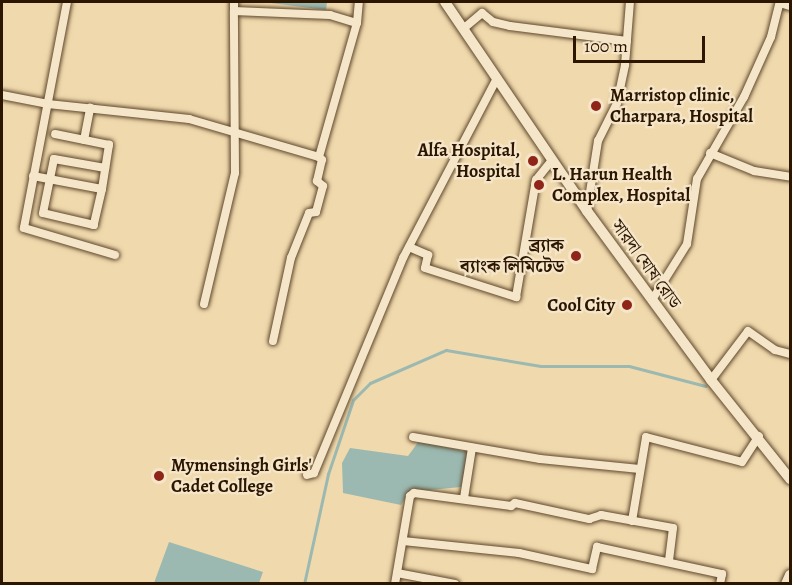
<!DOCTYPE html>
<meta charset="utf-8">
<style>
body{margin:0}
#map{position:relative;width:792px;height:585px;overflow:hidden;background:#f0d9ad;font-family:Alegreya,"Noto Serif Bengali",serif}
div>[style]{position:absolute}
.water>*{inset:0;background:#9bb9b0}
.stream>*{height:3px;margin:-1.5px;padding:0 1.5px;transform-origin:1.5px;border-radius:1.5px;background:#9bb9b0}
.roads{filter:drop-shadow(0 0 2px #5e472b) drop-shadow(0 0 2px #5e472b)}
.minor>*{height:8px;margin:-4px;padding:0 4px;transform-origin:4px;border-radius:4px;background:#f5e6ca}
.secondary>*{height:10px;margin:-5px;padding:0 5px;transform-origin:5px;border-radius:5px;background:#f5e6ca}
.dots>*{width:16px;height:16px;translate:-50% -50%;box-sizing:border-box;border:3px solid #f5e6ca;border-radius:50%}
span{translate:-50% -50%;white-space:nowrap;text-align:center;line-height:1.15;-webkit-text-stroke:4.5px #f5e6ca;paint-order:stroke}
.poi-label{font-size:18px;color:#2d1600;font-weight:700}
.left{translate:0 -50%;text-align:left}
.right{translate:-100% -50%;text-align:right}
.street-label{font-size:18px;color:#2d1600}
.frame{position:absolute;inset:0;border:3px solid #2d1600;pointer-events:none}
.scale{position:absolute;left:573px;top:36px;width:132px;height:27px;box-sizing:border-box;border:3px solid #2d1600;border-top:0;padding-left:8px;font-size:18px;line-height:21px;white-space:nowrap;color:#2d1600;-webkit-text-stroke:4px #f5e6ca;paint-order:stroke}
</style>
<div id="map">
<div class="water">
<div style="clip-path:polygon(263px 2px,327px 2px,326px 10px)"></div>
<div style="clip-path:polygon(419px 441px,468px 452px,461px 487px,409px 492px,401px 505px,343px 493px,342px 463px,350px 448px,408px 456px)"></div>
<div style="clip-path:polygon(169px 542px,263px 572px,259px 583px,154px 583px)"></div>
</div>
<div class="stream">
<div style="left:304px;top:584px;width:113px;rotate:-77.7deg"></div>
<div style="left:328px;top:474px;width:78px;rotate:-71.3deg"></div>
<div style="left:353px;top:400px;width:24px;rotate:-45deg"></div>
<div style="left:370px;top:383px;width:83px;rotate:-23.5deg"></div>
<div style="left:446px;top:350px;width:96px;rotate:9.6deg"></div>
<div style="left:541px;top:366px;width:88px"></div>
<div style="left:629px;top:366px;width:79px;rotate:14.7deg"></div>
</div>
<div class="roads">
<div class="minor">
<div style="left:67px;top:2px;width:230px;rotate:100.8deg"></div>
<div style="left:24px;top:228px;width:95px;rotate:16.5deg"></div>
<div style="left:234px;top:2px;width:9px;rotate:90deg"></div>
<div style="left:234px;top:11px;width:96px;rotate:2.4deg"></div>
<div style="left:330px;top:15px;width:28px;rotate:17deg"></div>
<div style="left:780px;top:3px;width:10px;rotate:17deg"></div>
<div style="left:463px;top:29px;width:25px;rotate:-40deg"></div>
<div style="left:482px;top:13px;width:14px;rotate:39deg"></div>
<div style="left:493px;top:22px;width:17px;rotate:13deg"></div>
<div style="left:510px;top:26px;width:118px;rotate:7.3deg"></div>
<div style="left:2px;top:95px;width:47px;rotate:11.1deg"></div>
<div style="left:48px;top:104px;width:142px;rotate:6.1deg"></div>
<div style="left:189px;top:119px;width:135px;rotate:16.3deg"></div>
<div style="left:319px;top:157px;width:139px;rotate:-74.2deg"></div>
<div style="left:357px;top:23px;width:21px;rotate:-85deg"></div>
<div style="left:84px;top:140px;width:33px;rotate:-79deg"></div>
<div style="left:710px;top:153px;width:48px;rotate:22.2deg"></div>
<div style="left:754px;top:171px;width:36px;rotate:9deg"></div>
<div style="left:33px;top:176px;width:70px;rotate:10.7deg"></div>
<div style="left:102px;top:189px;width:45px;rotate:-81deg"></div>
<div style="left:109px;top:145px;width:55px;rotate:-168.5deg"></div>
<div style="left:102px;top:189px;width:37px;rotate:103deg"></div>
<div style="left:94px;top:225px;width:52px;rotate:-166.8deg"></div>
<div style="left:43px;top:213px;width:55px;rotate:-78.5deg"></div>
<div style="left:54px;top:159px;width:52px;rotate:10deg"></div>
<div style="left:587px;top:211px;width:71px;rotate:-81.1deg"></div>
<div style="left:598px;top:141px;width:42px;rotate:-63.4deg"></div>
<div style="left:617px;top:103px;width:39px;rotate:-78deg"></div>
<div style="left:625px;top:65px;width:63px;rotate:-85.5deg"></div>
<div style="left:409px;top:247px;width:21px;rotate:23deg"></div>
<div style="left:428px;top:255px;width:13px;rotate:103deg"></div>
<div style="left:425px;top:268px;width:96px;rotate:17.7deg"></div>
<div style="left:516px;top:297px;width:119px;rotate:-80.3deg"></div>
<div style="left:536px;top:180px;width:26px;rotate:-51deg"></div>
<div style="left:652px;top:300px;width:66px;rotate:-58deg"></div>
<div style="left:687px;top:244px;width:66px;rotate:-81.3deg"></div>
<div style="left:697px;top:179px;width:95px;rotate:-60.2deg"></div>
<div style="left:744px;top:97px;width:66px;rotate:-65.8deg"></div>
<div style="left:771px;top:37px;width:36px;rotate:-76deg"></div>
<div style="left:204px;top:304px;width:135px;rotate:-76.7deg"></div>
<div style="left:235px;top:173px;width:162px;rotate:-90.4deg"></div>
<div style="left:273px;top:341px;width:85px;rotate:-77.8deg"></div>
<div style="left:291px;top:258px;width:48px;rotate:-68.2deg"></div>
<div style="left:309px;top:213px;width:7px;rotate:-8deg"></div>
<div style="left:316px;top:212px;width:27px;rotate:-75deg"></div>
<div style="left:323px;top:186px;width:8px;rotate:-140deg"></div>
<div style="left:317px;top:181px;width:22px;rotate:-77deg"></div>
<div style="left:322px;top:160px;width:4px;rotate:-135deg"></div>
<div style="left:711px;top:380px;width:61px;rotate:-52.9deg"></div>
<div style="left:748px;top:331px;width:33px;rotate:35deg"></div>
<div style="left:775px;top:350px;width:16px;rotate:15deg"></div>
<div style="left:413px;top:437px;width:129px;rotate:9.8deg"></div>
<div style="left:540px;top:459px;width:100px;rotate:5.7deg"></div>
<div style="left:307px;top:475px;width:7px;rotate:-16deg"></div>
<div style="left:314px;top:473px;width:233px;rotate:-67.5deg"></div>
<div style="left:403px;top:258px;width:203px;rotate:-62.4deg"></div>
<div style="left:464px;top:498px;width:51px;rotate:-80.9deg"></div>
<div style="left:632px;top:521px;width:85px;rotate:-80.5deg"></div>
<div style="left:646px;top:437px;width:99px;rotate:14.6deg"></div>
<div style="left:742px;top:462px;width:31px;rotate:-57deg"></div>
<div style="left:403px;top:541px;width:117px;rotate:5.9deg"></div>
<div style="left:519px;top:553px;width:75px;rotate:12.4deg"></div>
<div style="left:592px;top:569px;width:23px;rotate:-77deg"></div>
<div style="left:597px;top:547px;width:128px;rotate:12.2deg"></div>
<div style="left:722px;top:574px;width:10px;rotate:101deg"></div>
<div style="left:397px;top:573px;width:59px;rotate:10.7deg"></div>
<div style="left:395px;top:584px;width:89px;rotate:-80.3deg"></div>
<div style="left:410px;top:496px;width:5px;rotate:-37deg"></div>
<div style="left:414px;top:493px;width:98px;rotate:7.6deg"></div>
<div style="left:511px;top:506px;width:5px;rotate:-37deg"></div>
<div style="left:515px;top:503px;width:76px;rotate:12.2deg"></div>
<div style="left:589px;top:519px;width:13px;rotate:-18deg"></div>
<div style="left:601px;top:515px;width:73px;rotate:10.2deg"></div>
<div style="left:673px;top:528px;width:34px;rotate:97deg"></div>
</div>
<div class="secondary">
<div style="left:445px;top:2px;width:253px;rotate:55.8deg"></div>
<div style="left:587px;top:211px;width:210px;rotate:53.7deg"></div>
<div style="left:711px;top:380px;width:127px;rotate:51.4deg"></div>
<div style="left:786px;top:584px;width:10px;rotate:-66deg"></div>
</div>
</div>
<div class="dots">
<div style="left:596px;top:106px;background:#8f2418"></div>
<div style="left:533px;top:161px;background:#8f2418"></div>
<div style="left:539px;top:185px;background:#8f2418"></div>
<div style="left:576px;top:256px;background:#8f2418"></div>
<div style="left:627px;top:305px;background:#8f2418"></div>
<div style="left:159px;top:476px;background:#8f2418"></div>
</div>
<div class="poi-label">
<span class="left" style="left:610px;top:106px">Marristop clinic,<br>Charpara, Hospital</span>
<span class="right" style="left:520px;top:161px">Alfa Hospital,<br>Hospital</span>
<span class="left" style="left:552px;top:185px">L. Harun Health<br>Complex, Hospital</span>
<span class="right" style="left:564px;top:256px">ব্র্যাক<br>ব্যাংক লিমিটেড</span>
<span class="right" style="left:615px;top:305px">Cool City</span>
<span class="left" style="left:171px;top:476px">Mymensingh Girls'<br>Cadet College</span>
</div>
<div class="street-label">
<span style="left:646px;top:264px;rotate:54deg">সারদা ঘোষ রোড</span>
</div>
<div class="frame"></div>
<div class="scale">100 m</div>
</div>
